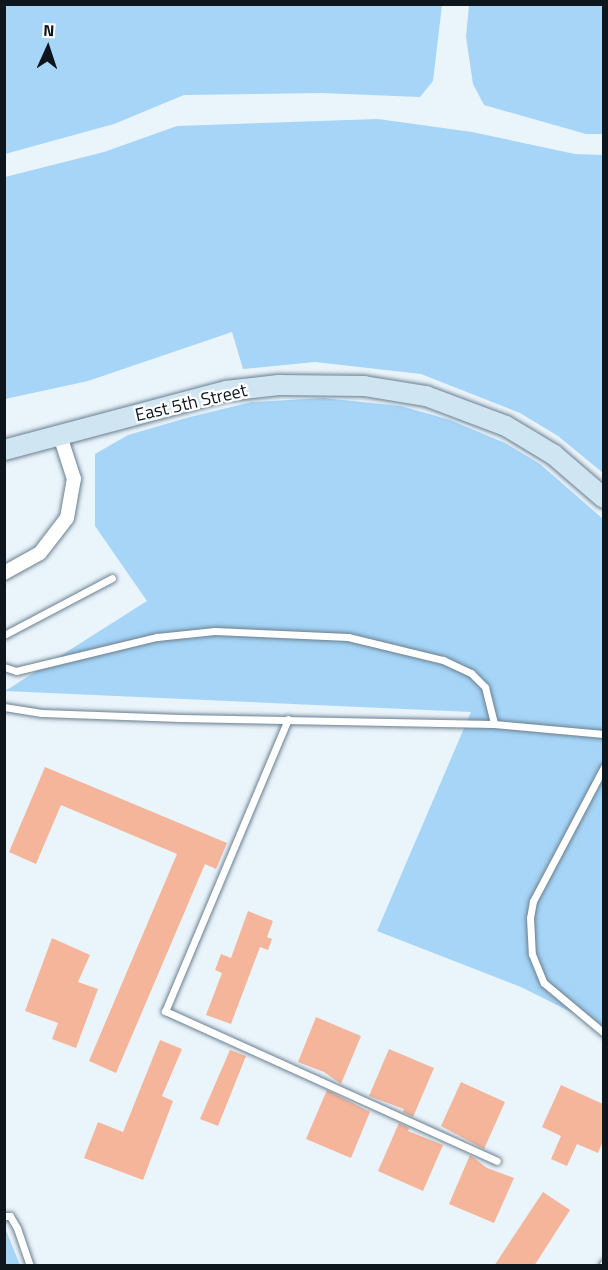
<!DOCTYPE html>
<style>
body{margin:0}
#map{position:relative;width:608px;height:1270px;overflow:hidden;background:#eaf4fb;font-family:"Titillium Web",sans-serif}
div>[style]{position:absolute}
.green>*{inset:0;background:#a6d5f7}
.building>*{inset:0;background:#f5b59a}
.roads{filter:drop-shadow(0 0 2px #697f8f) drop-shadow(0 0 2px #697f8f)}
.lane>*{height:7px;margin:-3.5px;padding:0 3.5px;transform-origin:3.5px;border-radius:3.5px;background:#fff}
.street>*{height:14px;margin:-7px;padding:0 7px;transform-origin:7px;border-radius:7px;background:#fff}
.secondary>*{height:20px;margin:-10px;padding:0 10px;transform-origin:10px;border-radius:10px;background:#d0e5f2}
span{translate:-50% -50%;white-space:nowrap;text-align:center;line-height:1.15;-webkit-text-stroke:4.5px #fff;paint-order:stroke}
.street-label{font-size:18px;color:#0d161c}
.frame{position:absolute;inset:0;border:6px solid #0d161c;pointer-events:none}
.north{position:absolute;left:18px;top:18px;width:60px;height:60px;-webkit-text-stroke:4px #fff;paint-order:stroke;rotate:3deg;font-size:16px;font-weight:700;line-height:24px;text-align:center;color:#0d161c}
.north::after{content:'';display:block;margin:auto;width:21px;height:27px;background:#0d161c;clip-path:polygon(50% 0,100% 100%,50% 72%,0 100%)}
</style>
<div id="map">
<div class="green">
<div style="clip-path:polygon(4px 5px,5px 4px,442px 5px,433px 81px,420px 97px,322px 93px,184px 95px,114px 124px,5px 154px)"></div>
<div style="clip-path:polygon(469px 5px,603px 5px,603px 134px,586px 134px,484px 105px,473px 84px,466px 37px)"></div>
<div style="clip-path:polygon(378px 119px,472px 132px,575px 154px,603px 155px,603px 473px,558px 436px,520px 413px,421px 374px,315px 362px,243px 369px,232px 332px,88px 381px,5px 399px,5px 177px,104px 152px,177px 126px)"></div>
<div style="clip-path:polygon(323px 398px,401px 406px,450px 420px,505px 443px,540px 464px,603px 519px,603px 1028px,521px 987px,377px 931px,471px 712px,5px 691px,147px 601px,95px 526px,95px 454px,128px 435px,190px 417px,252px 402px)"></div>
<div style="clip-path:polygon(4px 1228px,5px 1228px,20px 1265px,5px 1265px)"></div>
</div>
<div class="building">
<div style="clip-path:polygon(45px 767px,227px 843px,216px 869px,205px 864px,116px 1073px,89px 1061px,177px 854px,61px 805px,36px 864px,9px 852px)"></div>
<div style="clip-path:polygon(248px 911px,273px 921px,267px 937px,272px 939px,268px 950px,260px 947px,231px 1024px,206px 1015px,222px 973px,215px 970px,221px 954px,231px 958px)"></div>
<div style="clip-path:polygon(52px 938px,90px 955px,78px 982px,98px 989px,76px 1048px,52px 1039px,58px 1023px,25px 1011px)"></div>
<div style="clip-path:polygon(316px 1017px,361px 1036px,341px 1084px,324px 1072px,298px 1062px)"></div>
<div style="clip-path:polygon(160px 1040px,182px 1049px,162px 1096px,173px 1101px,143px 1180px,84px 1158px,98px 1122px,123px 1132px)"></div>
<div style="clip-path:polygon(389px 1049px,434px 1068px,413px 1117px,403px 1112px,404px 1109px,369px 1096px)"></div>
<div style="clip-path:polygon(230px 1050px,246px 1056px,218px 1126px,200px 1119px)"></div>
<div style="clip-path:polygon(461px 1082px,505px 1102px,484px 1149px,441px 1126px)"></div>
<div style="clip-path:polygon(561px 1085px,603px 1104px,603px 1141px,598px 1153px,577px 1144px,567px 1166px,551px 1159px,561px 1136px,542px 1127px)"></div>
<div style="clip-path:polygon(327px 1090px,370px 1112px,351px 1158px,306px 1139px)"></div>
<div style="clip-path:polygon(399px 1123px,409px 1128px,408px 1131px,443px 1145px,423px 1191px,378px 1171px)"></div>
<div style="clip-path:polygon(470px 1155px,487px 1168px,514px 1178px,494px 1223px,449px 1204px)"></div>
<div style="clip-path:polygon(543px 1192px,570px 1210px,534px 1266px,494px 1266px)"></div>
</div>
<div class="roads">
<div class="lane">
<div style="left:4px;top:635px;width:122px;rotate:-27.8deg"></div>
<div style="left:4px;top:667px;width:13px;rotate:18deg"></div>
<div style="left:16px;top:671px;width:145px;rotate:-13.6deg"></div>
<div style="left:157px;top:637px;width:58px;rotate:-5.9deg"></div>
<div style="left:215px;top:631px;width:133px;rotate:2.6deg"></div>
<div style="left:348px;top:637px;width:98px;rotate:13.6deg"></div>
<div style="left:443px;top:660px;width:31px;rotate:25deg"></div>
<div style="left:471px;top:673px;width:20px;rotate:45deg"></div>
<div style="left:485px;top:687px;width:38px;rotate:76deg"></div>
<div style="left:4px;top:707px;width:38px;rotate:9deg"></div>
<div style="left:42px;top:713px;width:138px;rotate:2.1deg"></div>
<div style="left:180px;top:718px;width:314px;rotate:1.1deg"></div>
<div style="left:494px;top:724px;width:110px;rotate:5.2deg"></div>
<div style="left:288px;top:719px;width:317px;rotate:112.8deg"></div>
<div style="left:165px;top:1011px;width:364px;rotate:24.3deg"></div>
<div style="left:604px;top:767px;width:152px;rotate:117.9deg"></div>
<div style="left:533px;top:901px;width:17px;rotate:100deg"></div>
<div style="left:530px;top:918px;width:36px;rotate:87deg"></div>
<div style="left:532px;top:954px;width:31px;rotate:68deg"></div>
<div style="left:544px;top:983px;width:78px;rotate:39.8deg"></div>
<div style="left:4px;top:1216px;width:6px"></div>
<div style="left:10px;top:1216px;width:14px;rotate:60deg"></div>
<div style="left:17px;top:1228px;width:40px;rotate:71.1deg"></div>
<div style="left:602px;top:1266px;width:4px;rotate:-56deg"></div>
</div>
<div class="street">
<div style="left:4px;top:573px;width:41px;rotate:-29.1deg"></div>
<div style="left:40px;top:553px;width:44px;rotate:-52.4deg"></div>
<div style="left:67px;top:518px;width:40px;rotate:-80deg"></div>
<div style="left:74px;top:479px;width:45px;rotate:-108deg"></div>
</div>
<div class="secondary">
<div style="left:4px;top:450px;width:230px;rotate:-14.9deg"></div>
<div style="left:226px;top:391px;width:53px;rotate:-6.5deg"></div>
<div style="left:279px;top:385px;width:85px;rotate:0.7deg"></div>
<div style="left:364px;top:386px;width:63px;rotate:9.2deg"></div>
<div style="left:426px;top:396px;width:85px;rotate:20.6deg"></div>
<div style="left:506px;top:426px;width:56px;rotate:31.1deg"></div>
<div style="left:554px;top:455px;width:66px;rotate:40.7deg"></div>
</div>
</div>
<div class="street-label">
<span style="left:191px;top:403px;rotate:-13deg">East 5th Street</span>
</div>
<div class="frame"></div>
<div class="north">N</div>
</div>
